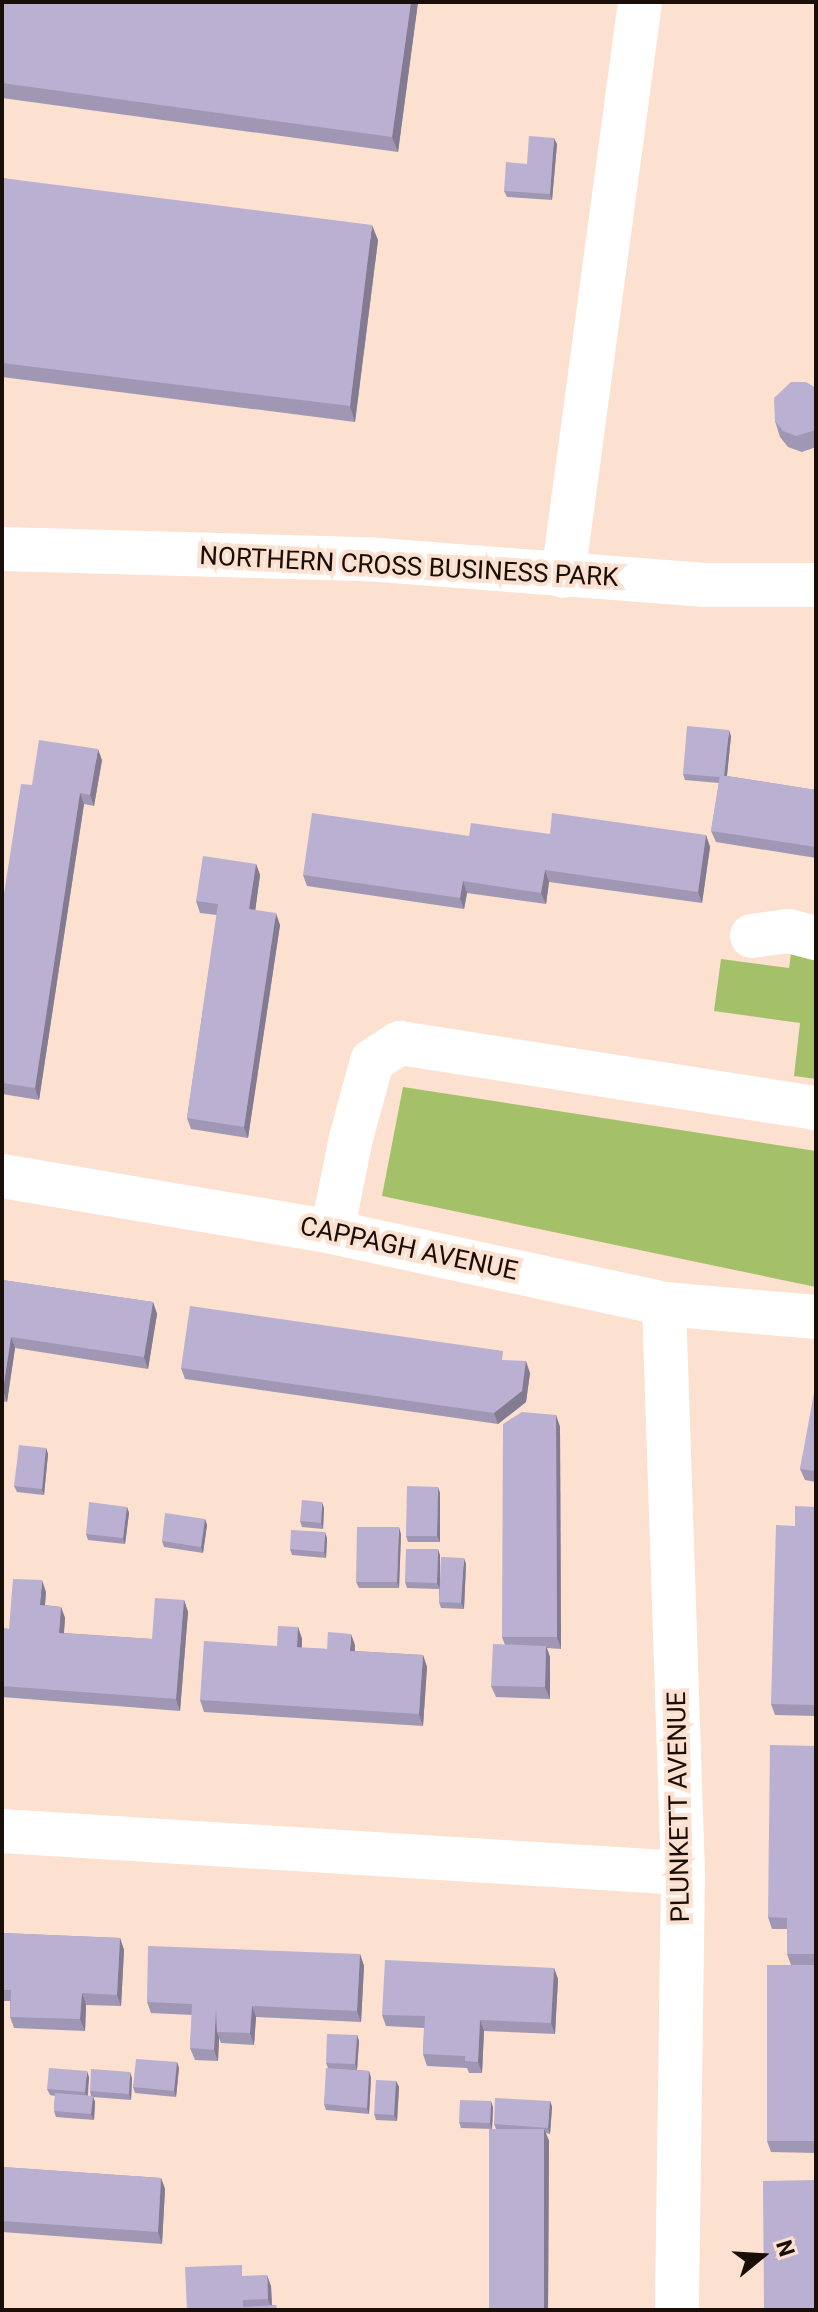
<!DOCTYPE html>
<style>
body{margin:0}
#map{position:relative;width:818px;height:2312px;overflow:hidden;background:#fce0d0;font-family:Roboto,sans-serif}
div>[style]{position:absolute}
.green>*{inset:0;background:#a4c068}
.minor>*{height:44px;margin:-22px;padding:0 22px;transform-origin:22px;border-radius:22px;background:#fff}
.wall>*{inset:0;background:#a097b4}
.shaded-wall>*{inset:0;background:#827b92}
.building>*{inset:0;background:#bab0d1}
span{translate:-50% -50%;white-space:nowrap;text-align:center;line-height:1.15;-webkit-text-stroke:8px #fce0d0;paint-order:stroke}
.street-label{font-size:26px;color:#1a0f08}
.frame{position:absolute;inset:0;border:4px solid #1a0f08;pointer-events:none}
.north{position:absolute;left:722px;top:2216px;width:80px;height:80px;-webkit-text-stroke:6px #fce0d0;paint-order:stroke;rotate:72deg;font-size:22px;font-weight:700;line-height:32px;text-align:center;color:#1a0f08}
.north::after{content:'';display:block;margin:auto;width:28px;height:36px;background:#1a0f08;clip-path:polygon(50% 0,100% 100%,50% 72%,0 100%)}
</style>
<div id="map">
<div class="green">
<div style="clip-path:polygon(791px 954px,816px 957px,816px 1079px,794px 1076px,800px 1023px,714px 1011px,721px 959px,789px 968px)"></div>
<div style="clip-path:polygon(403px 1087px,816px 1151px,816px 1287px,382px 1196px)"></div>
</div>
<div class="minor">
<div style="left:2px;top:549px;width:365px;rotate:1.6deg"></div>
<div style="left:367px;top:559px;width:336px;rotate:4.4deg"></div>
<div style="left:702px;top:585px;width:114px"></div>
<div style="left:563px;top:576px;width:579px;rotate:-82.36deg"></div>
<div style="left:752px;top:936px;width:37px;rotate:-8deg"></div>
<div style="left:789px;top:931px;width:28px;rotate:15deg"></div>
<div style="left:2px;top:1176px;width:335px;rotate:9.6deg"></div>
<div style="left:332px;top:1232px;width:340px;rotate:12.2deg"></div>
<div style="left:664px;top:1304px;width:153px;rotate:4.9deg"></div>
<div style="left:332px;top:1232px;width:96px;rotate:-78.6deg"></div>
<div style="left:351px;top:1138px;width:80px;rotate:-74.7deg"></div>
<div style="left:372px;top:1061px;width:33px;rotate:-33deg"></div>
<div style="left:400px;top:1043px;width:421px;rotate:8.9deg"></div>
<div style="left:664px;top:1304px;width:569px;rotate:88.09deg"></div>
<div style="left:683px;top:1873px;width:437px;rotate:90.8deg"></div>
<div style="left:2px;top:1831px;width:682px;rotate:3.53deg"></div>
</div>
<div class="wall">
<div style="clip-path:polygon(2px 2px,418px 2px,398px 152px,2px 98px)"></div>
<div style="clip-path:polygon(557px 144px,552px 200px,507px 197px,504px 191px,527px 164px)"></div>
<div style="clip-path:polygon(2px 178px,378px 240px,355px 422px,2px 377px)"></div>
<div style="clip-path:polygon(816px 388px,816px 447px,802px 452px,788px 447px,780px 437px,775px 421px)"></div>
<div style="clip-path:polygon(731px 736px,727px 776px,816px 790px,816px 858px,716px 842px,711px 831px,719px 783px,685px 780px,683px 774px)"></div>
<div style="clip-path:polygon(102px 760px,94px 806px,84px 804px,39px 1100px,2px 1094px,2px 907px,32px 785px)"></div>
<div style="clip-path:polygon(550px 834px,706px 835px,710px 847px,702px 903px,549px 882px,546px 904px,467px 893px,464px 909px,307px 886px,303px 875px,469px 836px)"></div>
<div style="clip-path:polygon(256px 864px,260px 875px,255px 910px,280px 925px,248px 1138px,191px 1129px,187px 1118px,217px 915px,200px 913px,196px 901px)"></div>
<div style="clip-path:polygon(2px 1280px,153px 1302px,157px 1314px,148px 1369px,15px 1348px,7px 1402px,2px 1401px)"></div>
<div style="clip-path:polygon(507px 1361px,530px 1373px,526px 1402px,498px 1424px,185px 1379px,181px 1368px)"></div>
<div style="clip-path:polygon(816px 1394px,816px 1482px,805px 1480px,800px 1469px)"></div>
<div style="clip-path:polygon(556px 1415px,560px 1427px,561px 1649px,547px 1648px,550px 1657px,550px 1699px,496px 1697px,491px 1686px,505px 1645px,502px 1637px)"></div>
<div style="clip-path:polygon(46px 1448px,48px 1454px,44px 1495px,17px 1492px,14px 1486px)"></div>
<div style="clip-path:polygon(440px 1493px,440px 1542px,408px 1542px,406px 1536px)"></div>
<div style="clip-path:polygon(127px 1507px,129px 1513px,125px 1544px,88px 1540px,86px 1534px)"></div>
<div style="clip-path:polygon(816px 1507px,816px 1716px,775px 1715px,771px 1704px,795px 1526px)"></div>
<div style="clip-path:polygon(324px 1508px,323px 1529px,302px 1527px,300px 1521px)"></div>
<div style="clip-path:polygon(205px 1519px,207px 1525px,203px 1553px,164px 1547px,162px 1541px)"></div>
<div style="clip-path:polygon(401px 1534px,399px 1588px,359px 1588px,356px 1582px)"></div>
<div style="clip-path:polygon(327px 1538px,326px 1558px,292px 1555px,290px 1549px)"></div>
<div style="clip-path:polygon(440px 1555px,440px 1586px,466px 1564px,464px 1609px,441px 1608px,439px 1602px,439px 1589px,407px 1588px,405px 1582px)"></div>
<div style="clip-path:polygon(46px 1592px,45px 1605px,61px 1607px,65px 1618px,64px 1633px,152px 1639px,184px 1600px,188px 1612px,180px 1711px,2px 1697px,2px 1628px,9px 1629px)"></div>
<div style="clip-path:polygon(298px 1627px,302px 1639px,302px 1648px,327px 1649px,355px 1645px,355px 1651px,423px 1655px,427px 1667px,423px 1726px,204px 1712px,200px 1700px,277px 1646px)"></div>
<div style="clip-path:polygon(816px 1746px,816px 2153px,771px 2152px,767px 2141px,791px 1965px,787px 1954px,787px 1929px,772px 1929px,768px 1917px)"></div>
<div style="clip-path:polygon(2px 1933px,120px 1938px,124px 1950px,121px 2006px,86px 2005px,85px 2031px,14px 2028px,10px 2017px,10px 2001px,2px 2001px)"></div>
<div style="clip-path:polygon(360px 1954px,364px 1966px,361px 2022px,256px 2017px,254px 2045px,221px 2043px,219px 2038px,218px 2061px,195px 2060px,190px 2048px,192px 2015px,151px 2013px,147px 2002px)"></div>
<div style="clip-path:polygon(554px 1968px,558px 1979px,555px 2034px,484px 2031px,482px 2073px,469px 2073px,467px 2068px,427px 2066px,423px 2054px,424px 2028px,386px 2026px,382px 2015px)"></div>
<div style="clip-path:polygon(357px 2035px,359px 2041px,357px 2070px,369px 2071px,371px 2078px,369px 2114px,326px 2110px,324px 2104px,328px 2068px,326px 2063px)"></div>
<div style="clip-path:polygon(177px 2062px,179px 2068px,176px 2097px,135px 2093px,133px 2087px)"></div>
<div style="clip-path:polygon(89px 2077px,88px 2096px,91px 2096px,90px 2091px,132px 2078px,131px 2100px,93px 2097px,95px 2102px,94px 2120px,56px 2117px,54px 2111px,55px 2096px,50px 2095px,47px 2089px)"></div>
<div style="clip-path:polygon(396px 2081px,399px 2087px,397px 2121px,376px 2120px,374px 2114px)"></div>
<div style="clip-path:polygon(550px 2101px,552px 2107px,550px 2134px,546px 2133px,549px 2141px,548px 2310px,489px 2310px,496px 2129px,494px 2124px)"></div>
<div style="clip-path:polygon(493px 2107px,492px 2129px,461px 2128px,459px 2122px)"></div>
<div style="clip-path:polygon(2px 2167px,161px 2178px,165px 2189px,162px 2244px,2px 2232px)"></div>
<div style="clip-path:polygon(246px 2276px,271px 2286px,272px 2305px,276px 2305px,277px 2310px,187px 2310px)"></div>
</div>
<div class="shaded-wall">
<div style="clip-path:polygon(411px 2px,418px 2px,398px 152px,392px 137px)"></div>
<div style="clip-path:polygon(554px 138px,557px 144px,552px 200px,550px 194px)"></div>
<div style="clip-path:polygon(372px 225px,378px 240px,355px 422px,350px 406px)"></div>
<div style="clip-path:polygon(729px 730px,731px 736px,726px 784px,724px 778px)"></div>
<div style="clip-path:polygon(98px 749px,102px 760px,94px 806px,90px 795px)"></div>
<div style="clip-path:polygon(80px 793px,84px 804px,39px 1100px,35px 1088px)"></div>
<div style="clip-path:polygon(706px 835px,710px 847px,702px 903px,698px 892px)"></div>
<div style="clip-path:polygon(256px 864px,260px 875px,254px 920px,249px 909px)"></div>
<div style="clip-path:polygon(545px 870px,549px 882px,546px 904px,541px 893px)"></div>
<div style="clip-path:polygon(463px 881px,467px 893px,464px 909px,460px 898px)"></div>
<div style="clip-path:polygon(276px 913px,280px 925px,248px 1138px,244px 1127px)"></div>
<div style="clip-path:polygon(153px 1302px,157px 1314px,148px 1369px,144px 1357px)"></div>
<div style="clip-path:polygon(11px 1337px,15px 1348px,7px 1402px,3px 1390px)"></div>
<div style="clip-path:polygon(526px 1361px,530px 1373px,526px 1402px,498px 1424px,494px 1413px)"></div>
<div style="clip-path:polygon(556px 1415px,560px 1427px,561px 1649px,557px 1637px)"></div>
<div style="clip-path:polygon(46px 1448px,48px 1454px,44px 1495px,42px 1489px)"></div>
<div style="clip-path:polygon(438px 1487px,440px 1493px,440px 1542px,437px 1536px)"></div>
<div style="clip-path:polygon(322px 1502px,324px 1508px,323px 1529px,321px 1523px)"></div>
<div style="clip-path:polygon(127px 1507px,129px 1513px,125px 1544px,123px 1538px)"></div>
<div style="clip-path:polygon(205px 1519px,207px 1525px,203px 1553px,201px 1547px)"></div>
<div style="clip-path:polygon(399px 1527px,401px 1534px,399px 1588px,397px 1582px)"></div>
<div style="clip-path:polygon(325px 1532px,327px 1538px,326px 1558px,324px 1552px)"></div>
<div style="clip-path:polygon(438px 1549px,440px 1555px,440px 1589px,437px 1583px)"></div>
<div style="clip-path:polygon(464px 1558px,466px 1564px,464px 1609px,461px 1603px)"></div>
<div style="clip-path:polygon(42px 1580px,46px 1592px,44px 1616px,40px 1605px)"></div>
<div style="clip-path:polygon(184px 1600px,188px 1612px,180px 1711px,176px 1699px)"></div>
<div style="clip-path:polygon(61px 1607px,65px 1618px,63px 1644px,59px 1633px)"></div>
<div style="clip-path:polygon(298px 1627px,302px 1639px,301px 1659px,297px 1647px)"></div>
<div style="clip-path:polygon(351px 1634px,355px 1645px,354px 1662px,350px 1651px)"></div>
<div style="clip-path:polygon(546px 1646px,550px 1657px,550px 1699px,545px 1687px)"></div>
<div style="clip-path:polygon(423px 1655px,427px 1667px,423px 1726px,419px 1714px)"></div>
<div style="clip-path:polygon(120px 1938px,124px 1950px,121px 2006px,117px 1995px)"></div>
<div style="clip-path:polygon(360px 1954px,364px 1966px,361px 2022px,357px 2011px)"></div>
<div style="clip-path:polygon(554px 1968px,558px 1979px,555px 2034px,551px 2023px)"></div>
<div style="clip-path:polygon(82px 1993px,86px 2005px,85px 2031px,80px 2019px)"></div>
<div style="clip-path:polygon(252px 2006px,256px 2017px,254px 2045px,250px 2033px)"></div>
<div style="clip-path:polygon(216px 2008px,217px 2032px,219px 2038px,218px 2061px,214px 2050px)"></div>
<div style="clip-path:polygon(480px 2020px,484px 2031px,482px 2073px,478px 2062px)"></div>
<div style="clip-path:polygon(357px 2035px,359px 2041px,357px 2070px,355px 2064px)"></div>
<div style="clip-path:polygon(177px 2062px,179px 2068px,176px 2097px,174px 2091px)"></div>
<div style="clip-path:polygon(87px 2071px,89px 2077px,87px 2098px,85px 2092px)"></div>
<div style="clip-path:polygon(369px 2071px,371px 2078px,369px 2114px,367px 2108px)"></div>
<div style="clip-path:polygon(130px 2072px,132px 2078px,131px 2100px,129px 2094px)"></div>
<div style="clip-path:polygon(396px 2081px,399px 2087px,397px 2121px,394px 2115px)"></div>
<div style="clip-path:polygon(93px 2096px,95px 2102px,94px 2120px,91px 2114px)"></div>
<div style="clip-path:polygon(491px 2101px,493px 2107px,492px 2129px,490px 2123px)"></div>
<div style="clip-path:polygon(550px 2101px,552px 2107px,550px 2134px,548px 2128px)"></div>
<div style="clip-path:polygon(544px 2129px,549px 2141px,548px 2310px,544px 2310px)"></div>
<div style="clip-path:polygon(161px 2178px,165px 2189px,162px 2244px,158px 2232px)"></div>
<div style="clip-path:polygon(267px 2275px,271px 2286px,272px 2310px,268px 2299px)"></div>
</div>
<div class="building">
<div style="clip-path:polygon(2px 2px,411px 2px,392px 137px,2px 83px)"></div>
<div style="clip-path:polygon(529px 136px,554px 138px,550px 194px,504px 191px,506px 162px,527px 164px)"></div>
<div style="clip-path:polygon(2px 178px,372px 225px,350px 406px,2px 363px)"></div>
<div style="clip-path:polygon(791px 382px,806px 382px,816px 388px,816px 430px,796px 436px,783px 431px,775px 421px,774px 398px)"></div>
<div style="clip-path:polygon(687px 726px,729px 730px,724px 776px,720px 775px,719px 777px,683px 774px)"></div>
<div style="clip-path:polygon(39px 740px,98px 749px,90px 795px,80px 793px,35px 1088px,2px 1083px,2px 907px,21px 784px,32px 785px)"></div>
<div style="clip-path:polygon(720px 775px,816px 790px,816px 847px,711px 831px)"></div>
<div style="clip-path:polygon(312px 813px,469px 836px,471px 823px,550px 834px,552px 813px,706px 835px,698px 892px,545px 870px,541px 893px,463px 881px,460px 898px,303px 875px)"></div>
<div style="clip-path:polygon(203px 856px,256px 864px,249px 909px,276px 913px,244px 1127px,187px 1118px,218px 904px,196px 901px)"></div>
<div style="clip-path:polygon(2px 1280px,153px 1302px,144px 1357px,11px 1337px,3px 1390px,2px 1390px)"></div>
<div style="clip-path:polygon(190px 1306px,503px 1351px,502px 1360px,526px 1361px,522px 1391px,494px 1413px,181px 1368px)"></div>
<div style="clip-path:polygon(814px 1393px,816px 1394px,816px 1471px,800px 1469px)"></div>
<div style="clip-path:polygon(522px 1412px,556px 1415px,557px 1637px,502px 1637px,503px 1424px)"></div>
<div style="clip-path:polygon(19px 1445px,46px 1448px,42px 1489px,14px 1486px)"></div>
<div style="clip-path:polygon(407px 1486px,438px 1487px,437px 1536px,406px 1536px)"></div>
<div style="clip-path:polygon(302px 1500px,322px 1502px,321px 1523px,300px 1521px)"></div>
<div style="clip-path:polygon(89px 1502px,127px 1507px,123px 1538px,86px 1534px)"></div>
<div style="clip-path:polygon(795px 1506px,816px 1507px,816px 1705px,771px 1704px,776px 1525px,795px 1526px)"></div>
<div style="clip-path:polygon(165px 1513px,205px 1519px,201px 1547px,162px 1541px)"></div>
<div style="clip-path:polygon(357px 1527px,399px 1527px,397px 1582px,356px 1582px)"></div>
<div style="clip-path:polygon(291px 1530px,325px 1532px,324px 1552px,290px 1549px)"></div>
<div style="clip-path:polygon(406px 1549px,438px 1549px,437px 1583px,405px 1582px)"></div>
<div style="clip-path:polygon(441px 1557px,464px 1558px,461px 1603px,439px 1602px)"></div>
<div style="clip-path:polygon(13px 1579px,42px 1580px,40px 1605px,61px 1607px,59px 1633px,152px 1639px,155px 1598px,184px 1600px,176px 1699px,2px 1686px,2px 1628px,9px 1629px)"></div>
<div style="clip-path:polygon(278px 1626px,298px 1627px,297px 1647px,327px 1649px,328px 1632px,351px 1634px,350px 1651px,423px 1655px,419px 1714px,200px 1700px,204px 1641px,277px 1646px)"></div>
<div style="clip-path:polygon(493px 1644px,546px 1646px,545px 1687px,491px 1686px)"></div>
<div style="clip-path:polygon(770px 1745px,816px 1746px,816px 1954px,787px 1954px,787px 1918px,768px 1917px)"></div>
<div style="clip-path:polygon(2px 1933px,120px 1938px,117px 1995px,82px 1993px,80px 2019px,10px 2017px,11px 1990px,2px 1990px)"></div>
<div style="clip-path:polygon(148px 1946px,360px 1954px,357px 2011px,252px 2006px,250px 2033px,217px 2032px,216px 2008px,214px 2050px,190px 2048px,192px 2004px,147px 2002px)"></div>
<div style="clip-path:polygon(385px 1960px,554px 1968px,551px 2023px,480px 2020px,478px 2062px,465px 2061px,465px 2056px,423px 2054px,425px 2016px,382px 2015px)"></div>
<div style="clip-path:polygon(767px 1965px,816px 1965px,816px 2141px,767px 2141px)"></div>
<div style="clip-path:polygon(327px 2034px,357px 2035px,355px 2064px,326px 2063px)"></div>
<div style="clip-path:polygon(136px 2059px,177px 2062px,174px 2091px,133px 2087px)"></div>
<div style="clip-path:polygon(49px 2068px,87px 2071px,85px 2092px,47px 2089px)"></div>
<div style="clip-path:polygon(326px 2068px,369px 2071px,367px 2108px,324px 2104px)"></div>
<div style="clip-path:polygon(91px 2069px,130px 2072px,129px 2094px,90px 2091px)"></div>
<div style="clip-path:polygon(376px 2080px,396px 2081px,394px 2115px,374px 2114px)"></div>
<div style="clip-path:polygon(55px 2093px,93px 2096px,91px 2114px,54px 2111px)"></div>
<div style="clip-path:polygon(495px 2098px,550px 2101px,548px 2128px,494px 2124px)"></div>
<div style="clip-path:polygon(460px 2100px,491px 2101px,490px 2123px,459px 2122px)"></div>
<div style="clip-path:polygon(489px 2129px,544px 2129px,544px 2310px,489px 2310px)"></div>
<div style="clip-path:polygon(2px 2167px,161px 2178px,158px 2232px,2px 2221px)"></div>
<div style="clip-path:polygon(816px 2180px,816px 2310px,764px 2310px,763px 2181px)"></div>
<div style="clip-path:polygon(242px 2265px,242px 2276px,267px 2275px,268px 2299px,243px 2300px,243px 2307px,276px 2305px,276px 2310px,187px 2310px,185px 2267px)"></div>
</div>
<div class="street-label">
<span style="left:409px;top:567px;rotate:3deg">NORTHERN CROSS BUSINESS PARK</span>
<span style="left:409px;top:1249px;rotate:12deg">CAPPAGH AVENUE</span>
<span style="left:679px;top:1807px;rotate:-91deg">PLUNKETT AVENUE</span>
</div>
<div class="frame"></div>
<div class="north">N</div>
</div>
